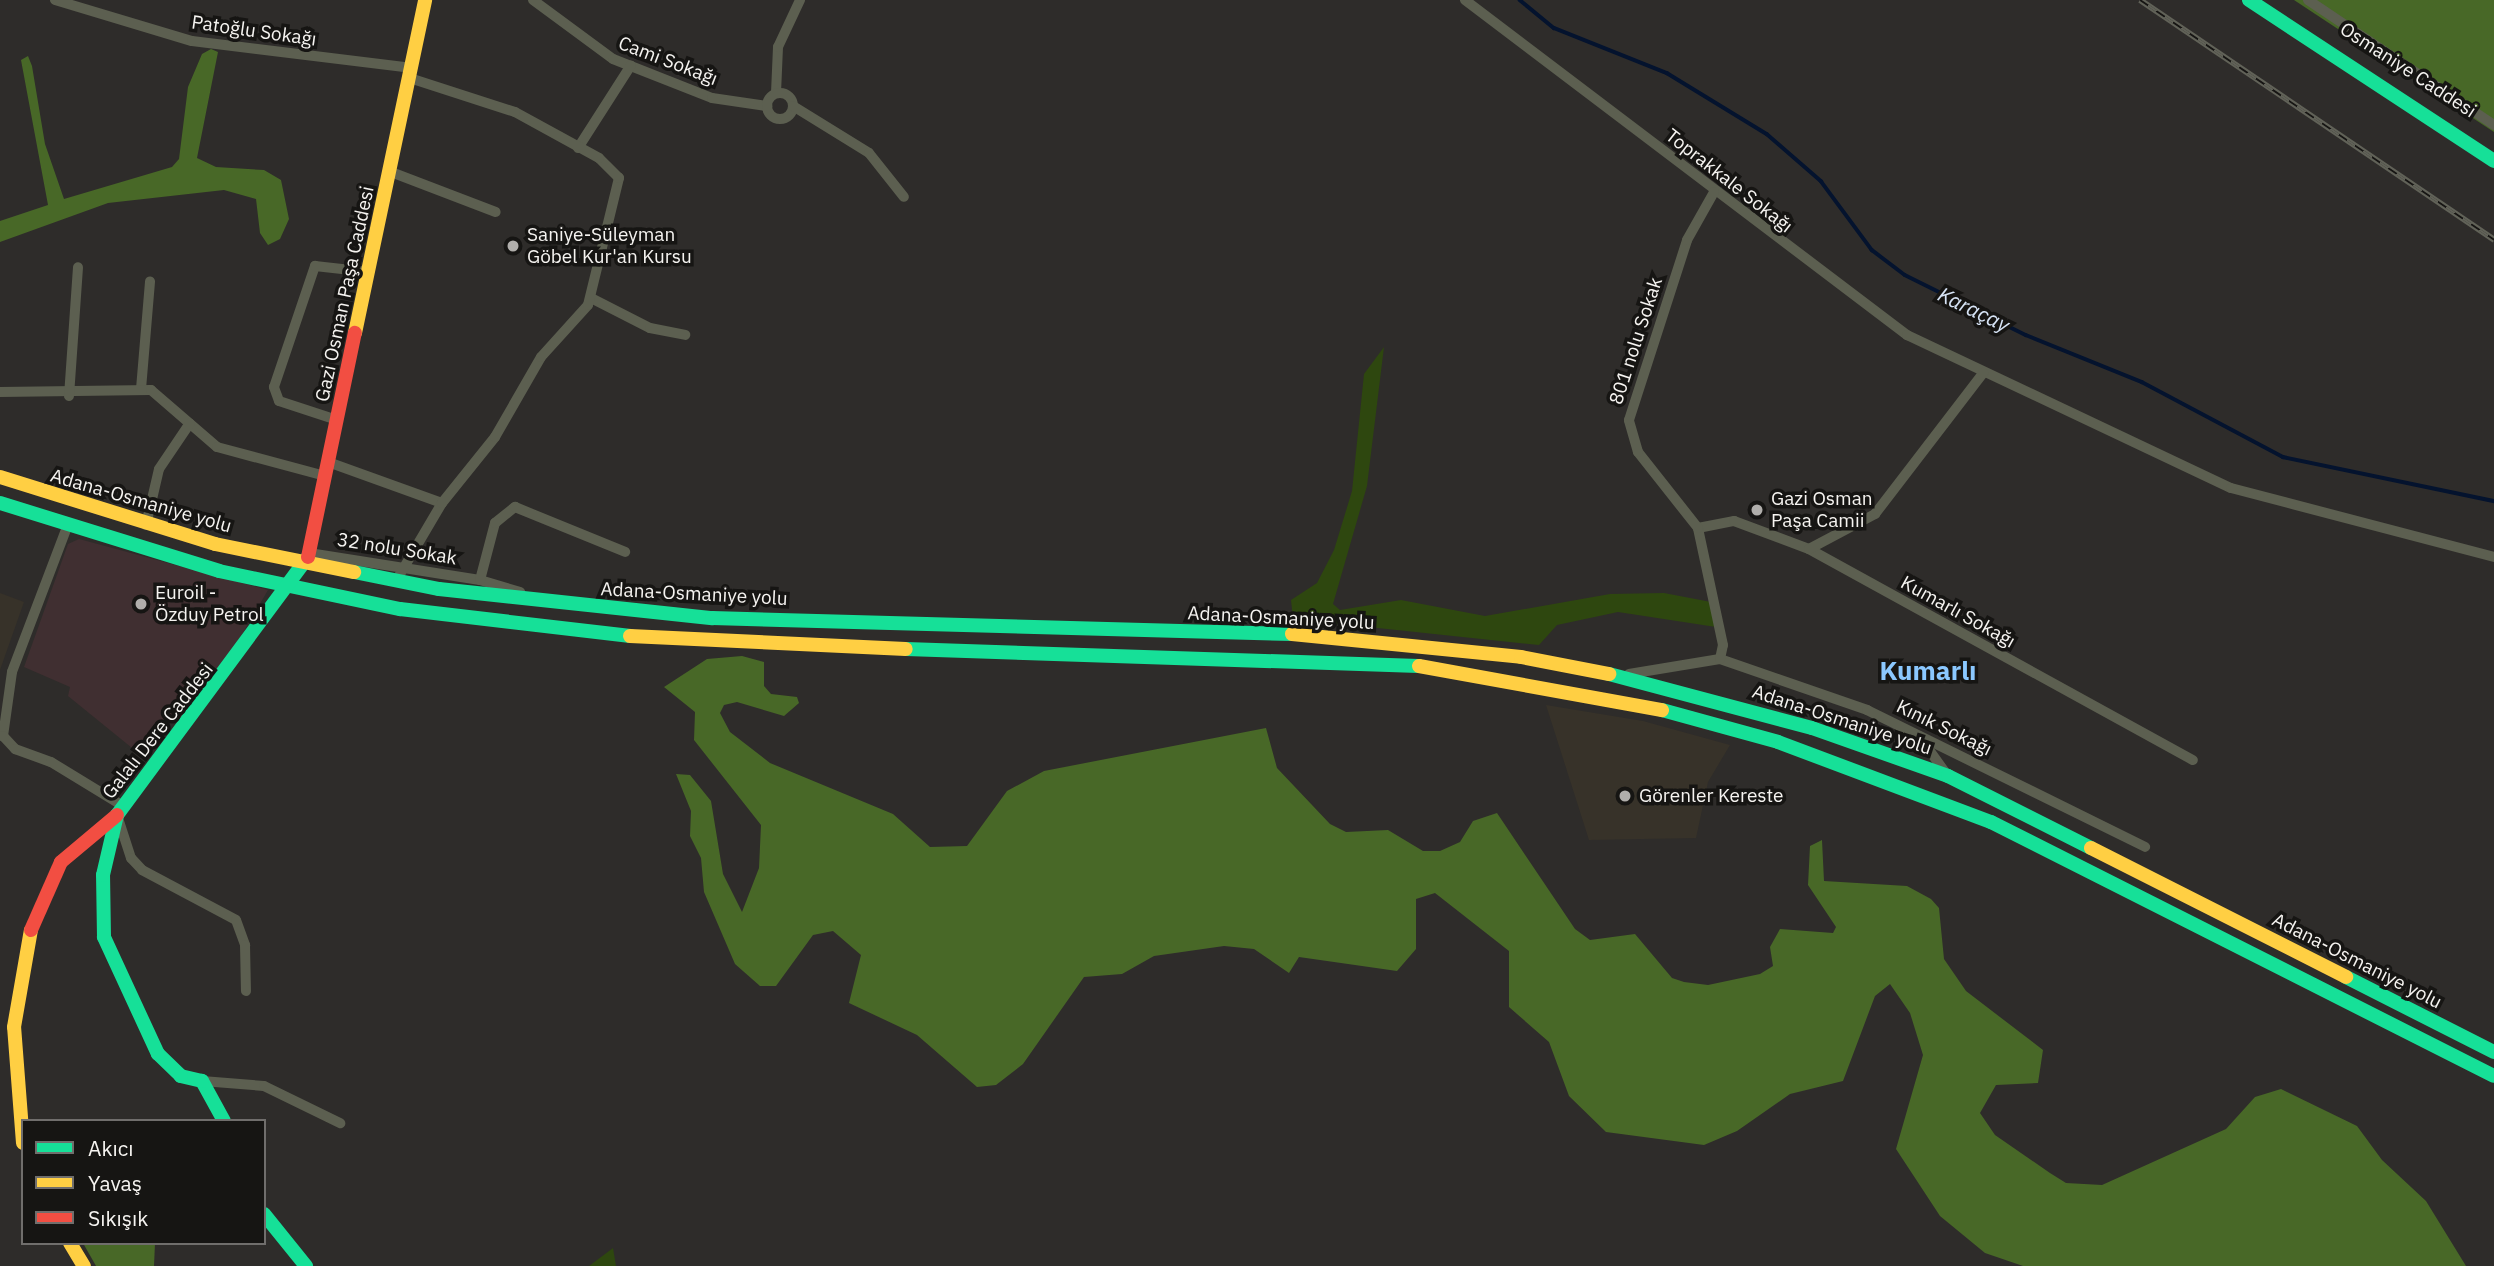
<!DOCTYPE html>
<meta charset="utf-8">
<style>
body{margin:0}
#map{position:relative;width:2494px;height:1266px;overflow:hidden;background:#2e2c2a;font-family:"IBM Plex Sans",sans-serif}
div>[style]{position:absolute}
.commercial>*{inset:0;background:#402f31}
.built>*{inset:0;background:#373229}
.green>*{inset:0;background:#2e470f}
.forest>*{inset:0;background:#486827}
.stream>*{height:3.5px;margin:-1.75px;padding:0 1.75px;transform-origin:1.75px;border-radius:1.75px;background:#04132e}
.street>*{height:10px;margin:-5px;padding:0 5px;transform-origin:5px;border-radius:5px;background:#5c5f50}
.street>.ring{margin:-5px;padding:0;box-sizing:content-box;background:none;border:10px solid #5c5f50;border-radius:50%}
.fast>*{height:14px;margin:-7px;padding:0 7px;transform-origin:7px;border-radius:7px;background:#16e098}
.slow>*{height:14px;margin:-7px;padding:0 7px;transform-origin:7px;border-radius:7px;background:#ffcf43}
.jam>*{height:14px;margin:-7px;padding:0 7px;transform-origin:7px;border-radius:7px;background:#f24e42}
.rail>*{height:6px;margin-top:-3px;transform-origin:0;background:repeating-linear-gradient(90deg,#161513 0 10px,#616258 0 20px);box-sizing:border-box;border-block:2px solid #616258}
.dots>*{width:19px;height:19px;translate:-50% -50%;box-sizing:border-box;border:4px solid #161513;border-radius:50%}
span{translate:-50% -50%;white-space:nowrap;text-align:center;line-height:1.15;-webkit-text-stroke:7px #161513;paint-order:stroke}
.street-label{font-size:19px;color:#f6f4f1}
.poi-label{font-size:19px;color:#f6f4f1}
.left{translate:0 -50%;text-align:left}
.water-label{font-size:21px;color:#d7e4f6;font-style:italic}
.district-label{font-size:26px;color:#8bc8ff;font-weight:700}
.legend{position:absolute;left:21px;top:1119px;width:245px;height:126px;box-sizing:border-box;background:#161513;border:2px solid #706e6c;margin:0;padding:9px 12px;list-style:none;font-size:21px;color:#f6f4f1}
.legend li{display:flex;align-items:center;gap:14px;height:35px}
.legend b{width:35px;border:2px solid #706e6c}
</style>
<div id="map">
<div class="commercial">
<div style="clip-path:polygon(79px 539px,268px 590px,217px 677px,177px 723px,167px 716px,137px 752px,68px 696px,70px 687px,24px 667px,68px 544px)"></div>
</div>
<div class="built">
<div style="clip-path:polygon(0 593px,24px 602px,0 670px)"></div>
<div style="clip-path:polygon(1546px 705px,1643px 721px,1730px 745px,1708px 782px,1696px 838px,1589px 840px)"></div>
</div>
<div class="green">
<div style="clip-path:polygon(1384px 347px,1367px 486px,1333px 604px,1340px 610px,1401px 600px,1485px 616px,1610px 594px,1664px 593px,1711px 602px,1716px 627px,1618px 612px,1557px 625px,1539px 645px,1293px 619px,1291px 600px,1317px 583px,1334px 550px,1352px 491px,1364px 374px)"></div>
<div style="clip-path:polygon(613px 1248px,616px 1266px,589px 1266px)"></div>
</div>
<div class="forest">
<div style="clip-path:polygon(2294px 0,2494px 0,2494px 132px)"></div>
<div style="clip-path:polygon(211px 49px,218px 52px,197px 158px,216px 167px,264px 170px,281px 180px,289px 219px,280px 239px,268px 245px,260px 233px,256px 199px,224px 190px,108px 203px,0 242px,0 221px,48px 205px,21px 60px,28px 56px,32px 66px,45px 144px,64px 199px,172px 167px,179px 159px,188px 87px,202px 54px)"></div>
<div style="clip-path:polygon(742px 656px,764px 662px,764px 686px,771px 694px,797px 697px,799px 703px,784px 716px,737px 702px,724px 705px,720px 713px,730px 732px,770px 763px,893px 814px,930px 847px,967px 846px,1007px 791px,1044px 771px,1266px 728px,1277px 768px,1330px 824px,1346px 832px,1388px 830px,1423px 851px,1440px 851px,1460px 842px,1473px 821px,1497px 813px,1575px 929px,1590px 940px,1635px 934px,1672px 978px,1684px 982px,1708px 985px,1760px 974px,1773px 966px,1770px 947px,1780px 929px,1833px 933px,1836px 927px,1808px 885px,1810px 846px,1822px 840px,1824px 881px,1907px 886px,1931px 899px,1939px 908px,1944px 959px,1966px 991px,2043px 1050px,2038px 1083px,1996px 1085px,1980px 1113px,1995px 1135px,2050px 1173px,2066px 1183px,2102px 1185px,2226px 1129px,2255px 1097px,2281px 1089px,2357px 1126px,2382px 1160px,2426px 1201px,2466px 1266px,2023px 1266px,1985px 1253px,1940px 1216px,1896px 1149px,1923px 1055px,1910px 1013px,1890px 984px,1875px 996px,1843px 1081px,1790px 1094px,1737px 1131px,1704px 1145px,1606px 1132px,1569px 1096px,1549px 1042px,1509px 1007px,1509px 951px,1435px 893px,1416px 899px,1416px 949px,1397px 971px,1299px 957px,1289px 973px,1254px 949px,1224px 946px,1154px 956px,1122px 974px,1084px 977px,1023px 1064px,996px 1085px,977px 1087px,917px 1035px,849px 1003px,861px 955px,833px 931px,813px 935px,776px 986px,760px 986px,735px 964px,704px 892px,701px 858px,690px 836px,691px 811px,676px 774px,690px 775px,711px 801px,723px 874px,742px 912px,759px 868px,761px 825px,694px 740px,695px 712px,664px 687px,707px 659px)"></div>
<div style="clip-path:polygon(83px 1243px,155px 1243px,154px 1266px,96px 1266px)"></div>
</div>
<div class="stream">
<div style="left:1520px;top:0;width:44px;rotate:39.5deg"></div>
<div style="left:1554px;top:28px;width:122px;rotate:21.7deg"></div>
<div style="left:1667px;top:73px;width:117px;rotate:31.4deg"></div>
<div style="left:1767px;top:134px;width:72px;rotate:41deg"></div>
<div style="left:1821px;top:181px;width:86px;rotate:53.5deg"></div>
<div style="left:1872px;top:250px;width:41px;rotate:37.1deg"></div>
<div style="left:1905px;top:275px;width:135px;rotate:26.4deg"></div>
<div style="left:2026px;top:335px;width:125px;rotate:22.1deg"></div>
<div style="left:2142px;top:382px;width:160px;rotate:28deg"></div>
<div style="left:2283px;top:457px;width:216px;rotate:11.8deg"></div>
</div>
<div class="street">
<div style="left:55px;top:0;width:143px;rotate:16.7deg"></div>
<div style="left:192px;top:41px;width:222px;rotate:7deg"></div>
<div style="left:533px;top:0;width:99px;rotate:36.4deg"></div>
<div style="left:613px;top:59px;width:106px;rotate:21.5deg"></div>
<div style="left:712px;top:98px;width:56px;rotate:8.3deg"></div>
<div style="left:1465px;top:0;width:555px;rotate:37.16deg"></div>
<div style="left:1907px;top:335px;width:358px;rotate:25.3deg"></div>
<div style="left:2231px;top:488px;width:272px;rotate:14.7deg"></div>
<div style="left:2308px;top:0;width:224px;rotate:33.9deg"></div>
<div style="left:776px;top:93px;width:46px;rotate:-87.5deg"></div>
<div style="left:778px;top:47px;width:52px;rotate:-64.9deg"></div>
<div class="ring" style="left:767px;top:93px;width:16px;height:16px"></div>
<div style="left:793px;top:106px;width:89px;rotate:31.7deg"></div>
<div style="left:869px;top:153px;width:56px;rotate:51.5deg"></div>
<div style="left:578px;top:148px;width:98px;rotate:-57.4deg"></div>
<div style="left:391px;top:172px;width:112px;rotate:20.9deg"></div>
<div style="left:591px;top:298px;width:66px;rotate:27deg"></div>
<div style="left:650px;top:328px;width:36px;rotate:11deg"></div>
<div style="left:141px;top:389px;width:108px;rotate:-85.2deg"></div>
<div style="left:0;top:392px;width:151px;rotate:-0.8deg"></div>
<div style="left:151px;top:390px;width:87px;rotate:40.8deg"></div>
<div style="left:217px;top:447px;width:112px;rotate:15deg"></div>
<div style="left:69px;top:396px;width:129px;rotate:-86deg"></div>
<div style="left:337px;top:420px;width:61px;rotate:-161.9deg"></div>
<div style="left:279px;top:401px;width:15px;rotate:-110deg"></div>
<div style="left:274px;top:387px;width:128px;rotate:-71.3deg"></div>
<div style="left:315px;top:266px;width:54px;rotate:6.3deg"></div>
<div style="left:328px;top:462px;width:121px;rotate:19.8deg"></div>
<div style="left:146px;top:525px;width:57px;rotate:-76.9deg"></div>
<div style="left:159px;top:469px;width:55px;rotate:-56deg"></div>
<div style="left:67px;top:527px;width:155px;rotate:110.8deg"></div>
<div style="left:12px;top:672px;width:65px;rotate:98deg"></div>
<div style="left:3px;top:736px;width:18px;rotate:47deg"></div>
<div style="left:15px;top:749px;width:38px;rotate:20deg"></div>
<div style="left:51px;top:762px;width:84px;rotate:31.4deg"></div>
<div style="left:1698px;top:528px;width:37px;rotate:-11deg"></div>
<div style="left:1734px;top:521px;width:80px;rotate:20.5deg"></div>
<div style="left:1809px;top:549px;width:438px;rotate:28.8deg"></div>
<div style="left:1809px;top:549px;width:75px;rotate:-27.9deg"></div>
<div style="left:1875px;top:514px;width:178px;rotate:-52.5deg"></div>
<div style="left:309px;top:553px;width:173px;rotate:9deg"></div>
<div style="left:480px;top:580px;width:42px;rotate:16.7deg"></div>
<div style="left:480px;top:580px;width:59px;rotate:-75.3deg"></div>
<div style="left:495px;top:523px;width:26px;rotate:-39deg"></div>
<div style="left:515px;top:507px;width:119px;rotate:22.2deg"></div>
<div style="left:396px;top:581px;width:91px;rotate:-59.5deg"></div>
<div style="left:442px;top:503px;width:85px;rotate:-51.2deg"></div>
<div style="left:495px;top:437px;width:92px;rotate:-60.1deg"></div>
<div style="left:541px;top:357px;width:70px;rotate:-47.9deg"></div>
<div style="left:588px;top:305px;width:131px;rotate:-76.3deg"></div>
<div style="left:619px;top:178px;width:28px;rotate:-135deg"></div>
<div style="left:599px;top:158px;width:96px;rotate:-151.3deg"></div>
<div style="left:515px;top:112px;width:110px;rotate:-162.1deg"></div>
<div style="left:1720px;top:659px;width:156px;rotate:19.1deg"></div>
<div style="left:1867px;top:710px;width:310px;rotate:26.2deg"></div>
<div style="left:1629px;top:674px;width:92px;rotate:-9.4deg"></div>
<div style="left:1720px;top:659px;width:14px;rotate:-78deg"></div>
<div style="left:1723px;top:645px;width:120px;rotate:-102.1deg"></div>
<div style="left:1698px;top:528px;width:97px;rotate:-128.3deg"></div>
<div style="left:1638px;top:452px;width:33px;rotate:-106deg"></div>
<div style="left:1629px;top:420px;width:189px;rotate:-72.1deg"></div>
<div style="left:1687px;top:240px;width:55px;rotate:-60.6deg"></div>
<div style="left:1919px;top:736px;width:44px;rotate:54.2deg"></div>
<div style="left:118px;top:818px;width:42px;rotate:72deg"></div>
<div style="left:131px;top:858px;width:16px;rotate:47deg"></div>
<div style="left:142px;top:870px;width:106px;rotate:28deg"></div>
<div style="left:236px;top:920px;width:27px;rotate:70deg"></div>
<div style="left:245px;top:945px;width:46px;rotate:88.8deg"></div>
<div style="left:202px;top:1081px;width:62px;rotate:4.6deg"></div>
<div style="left:264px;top:1086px;width:85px;rotate:26deg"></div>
</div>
<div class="fast">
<div style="left:2249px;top:0;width:293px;rotate:33.3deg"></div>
<div style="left:0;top:503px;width:229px;rotate:17.2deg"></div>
<div style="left:219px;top:571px;width:185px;rotate:11.9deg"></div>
<div style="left:400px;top:609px;width:232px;rotate:6.7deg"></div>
<div style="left:354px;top:572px;width:87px;rotate:11.3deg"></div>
<div style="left:439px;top:589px;width:275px;rotate:6.1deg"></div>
<div style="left:712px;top:618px;width:580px;rotate:1.58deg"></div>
<div style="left:906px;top:649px;width:513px;rotate:1.9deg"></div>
<div style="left:1609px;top:674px;width:210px;rotate:14.9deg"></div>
<div style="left:1812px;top:728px;width:144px;rotate:19.4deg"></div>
<div style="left:1948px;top:776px;width:160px;rotate:26.7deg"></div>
<div style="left:1662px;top:710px;width:120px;rotate:15.4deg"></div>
<div style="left:1778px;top:742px;width:228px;rotate:20.6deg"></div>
<div style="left:1991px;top:822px;width:563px;rotate:26.79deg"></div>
<div style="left:2346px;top:977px;width:166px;rotate:26.9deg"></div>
<div style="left:224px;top:1121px;width:46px;rotate:-118.8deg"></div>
<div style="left:202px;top:1081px;width:22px;rotate:-167deg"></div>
<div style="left:181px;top:1076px;width:32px;rotate:-136deg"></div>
<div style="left:158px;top:1054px;width:129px;rotate:-114.8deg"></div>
<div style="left:104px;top:937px;width:62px;rotate:-90.9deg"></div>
<div style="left:103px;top:875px;width:62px;rotate:-76.9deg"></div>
<div style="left:117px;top:815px;width:321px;rotate:-53.5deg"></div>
<div style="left:264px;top:1214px;width:67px;rotate:51.1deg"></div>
</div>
<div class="slow">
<div style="left:355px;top:333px;width:340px;rotate:-78.1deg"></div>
<div style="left:0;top:477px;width:225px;rotate:17.3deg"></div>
<div style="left:215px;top:544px;width:142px;rotate:11.4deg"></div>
<div style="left:1292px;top:634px;width:230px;rotate:5.7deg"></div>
<div style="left:1521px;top:657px;width:90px;rotate:10.9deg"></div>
<div style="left:630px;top:636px;width:276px;rotate:2.7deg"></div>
<div style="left:1419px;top:666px;width:247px;rotate:10.3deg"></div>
<div style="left:2091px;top:848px;width:286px;rotate:26.8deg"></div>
<div style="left:23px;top:1143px;width:116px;rotate:-94.4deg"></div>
<div style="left:14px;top:1027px;width:98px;rotate:-80.1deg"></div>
<div style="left:70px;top:1243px;width:27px;rotate:59deg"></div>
</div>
<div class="jam">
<div style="left:308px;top:557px;width:229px;rotate:-78.2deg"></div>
<div style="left:31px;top:930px;width:74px;rotate:-66.2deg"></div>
<div style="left:61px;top:862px;width:73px;rotate:-40deg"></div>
</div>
<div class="rail">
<div style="left:2140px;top:0;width:428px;rotate:34.1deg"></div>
</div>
<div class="dots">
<div style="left:513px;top:246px;background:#b0aeab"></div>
<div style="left:1757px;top:510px;background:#b0aeab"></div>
<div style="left:141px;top:604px;background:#b0aeab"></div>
<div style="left:1625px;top:796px;background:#b0aeab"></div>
</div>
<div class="street-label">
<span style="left:254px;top:31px;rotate:8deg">Patoğlu Sokağı</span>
<span style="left:668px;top:61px;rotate:21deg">Cami Sokağı</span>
<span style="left:2408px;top:70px;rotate:33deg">Osmaniye Caddesi</span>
<span style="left:1729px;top:181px;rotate:38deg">Toprakkale Sokağı</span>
<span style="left:345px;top:294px;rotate:-78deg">Gazi Osman Paşa Caddesi</span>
<span style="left:1636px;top:341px;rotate:-72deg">801 nolu Sokak</span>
<span style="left:141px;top:501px;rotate:16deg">Adana-Osmaniye yolu</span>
<span style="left:397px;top:549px;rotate:9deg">32 nolu Sokak</span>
<span style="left:694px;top:594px;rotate:3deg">Adana-Osmaniye yolu</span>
<span style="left:1958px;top:612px;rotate:29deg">Kumarlı Sokağı</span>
<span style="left:1281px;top:618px;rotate:3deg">Adana-Osmaniye yolu</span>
<span style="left:1842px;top:720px;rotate:18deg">Adana-Osmaniye yolu</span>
<span style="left:1944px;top:728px;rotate:26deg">Kınık Sokağı</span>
<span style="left:158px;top:731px;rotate:-52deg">Galalı Dere Caddesi</span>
<span style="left:2357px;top:961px;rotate:27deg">Adana-Osmaniye yolu</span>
</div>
<div class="poi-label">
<span class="left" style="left:527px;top:246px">Saniye-Süleyman<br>Göbel Kur'an Kursu</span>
<span class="left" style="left:1771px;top:510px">Gazi Osman<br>Paşa Camii</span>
<span class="left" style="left:155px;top:604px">Euroil -<br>Özduy Petrol</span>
<span class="left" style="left:1639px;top:796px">Görenler Kereste</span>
</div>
<div class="water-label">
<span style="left:1974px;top:309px;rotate:26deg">Karaçay</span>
</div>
<div class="district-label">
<span style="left:1928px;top:671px">Kumarlı</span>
</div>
<ul class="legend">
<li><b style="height:9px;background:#16e098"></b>Akıcı</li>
<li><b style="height:9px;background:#ffcf43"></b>Yavaş</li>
<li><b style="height:9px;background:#f24e42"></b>Sıkışık</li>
</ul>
</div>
